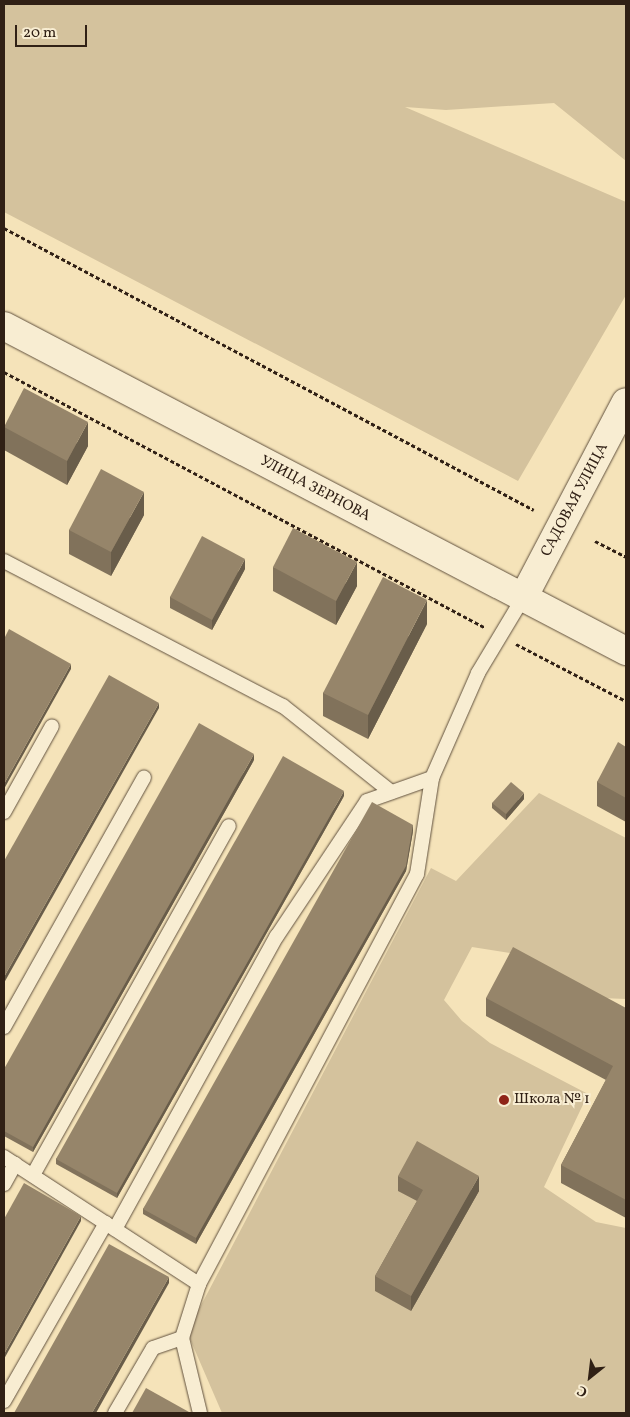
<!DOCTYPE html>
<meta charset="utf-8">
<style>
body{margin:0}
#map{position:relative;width:630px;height:1417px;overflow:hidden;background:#f5e3b9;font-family:Vollkorn,serif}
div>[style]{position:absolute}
.green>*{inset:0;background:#d4c29d}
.path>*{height:3px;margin-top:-1.5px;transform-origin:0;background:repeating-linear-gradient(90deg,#302015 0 4px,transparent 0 6.5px)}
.roads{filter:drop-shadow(0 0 1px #61513e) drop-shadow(0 0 1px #61513e)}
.service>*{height:14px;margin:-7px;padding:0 7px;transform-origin:7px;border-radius:7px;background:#f8edd2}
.tertiary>*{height:28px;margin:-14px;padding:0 14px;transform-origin:14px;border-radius:14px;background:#f8edd2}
.secondary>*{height:28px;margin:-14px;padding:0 14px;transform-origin:14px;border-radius:14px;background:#f8edd2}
.wall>*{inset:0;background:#81725b}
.shaded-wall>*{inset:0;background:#695d4a}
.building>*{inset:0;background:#96856a}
.dots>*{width:14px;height:14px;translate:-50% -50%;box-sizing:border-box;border:2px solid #f8edd2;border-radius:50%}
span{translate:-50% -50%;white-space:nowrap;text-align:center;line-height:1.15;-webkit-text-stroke:4px #f8edd2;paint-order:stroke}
.street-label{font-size:15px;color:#302015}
.poi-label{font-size:15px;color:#302015}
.left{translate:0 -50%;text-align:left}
.frame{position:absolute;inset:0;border:5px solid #302015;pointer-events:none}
.north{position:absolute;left:565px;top:1352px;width:50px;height:50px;-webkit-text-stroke:4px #f8edd2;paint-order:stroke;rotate:209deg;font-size:14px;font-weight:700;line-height:20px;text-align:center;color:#302015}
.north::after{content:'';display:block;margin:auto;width:18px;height:22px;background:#302015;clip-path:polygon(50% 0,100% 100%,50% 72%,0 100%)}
.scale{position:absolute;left:15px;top:25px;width:72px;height:22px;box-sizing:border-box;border:2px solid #302015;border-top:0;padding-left:6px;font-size:15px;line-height:18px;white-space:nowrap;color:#302015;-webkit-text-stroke:4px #f8edd2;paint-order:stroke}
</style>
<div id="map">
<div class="green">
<div style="clip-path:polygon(4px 4px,626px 4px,626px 161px,554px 103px,446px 110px,405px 107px,626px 202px,626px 295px,518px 481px,4px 212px)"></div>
<div style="clip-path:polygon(539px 793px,626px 838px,626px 999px,601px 998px,516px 954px,472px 947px,444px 1000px,462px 1021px,490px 1043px,588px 1094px,544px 1187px,596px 1222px,626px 1228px,626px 1413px,222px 1413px,187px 1332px,431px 868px,456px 881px)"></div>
</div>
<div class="path">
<div style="left:4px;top:228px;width:600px;rotate:28.02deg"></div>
<div style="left:4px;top:372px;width:544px;rotate:27.98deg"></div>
<div style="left:595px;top:541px;width:35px;rotate:27deg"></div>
<div style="left:516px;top:644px;width:124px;rotate:27.4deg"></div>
</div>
<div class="roads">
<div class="service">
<div style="left:4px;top:561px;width:314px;rotate:27.5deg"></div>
<div style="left:283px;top:706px;width:138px;rotate:38.5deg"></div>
<div style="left:4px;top:812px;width:98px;rotate:-60.8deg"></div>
<div style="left:4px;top:1027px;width:286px;rotate:-60.7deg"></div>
<div style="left:4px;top:1157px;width:233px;rotate:33.1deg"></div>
<div style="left:33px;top:1175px;width:400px;rotate:-60.7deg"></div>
<div style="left:4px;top:1184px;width:23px;rotate:-61deg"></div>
<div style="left:115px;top:1229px;width:335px;rotate:-61.1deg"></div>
<div style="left:277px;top:936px;width:162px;rotate:-56.3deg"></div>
<div style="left:367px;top:801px;width:69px;rotate:-19.5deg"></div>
<div style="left:4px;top:1401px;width:205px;rotate:-60.2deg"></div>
<div style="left:115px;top:1413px;width:75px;rotate:-59.7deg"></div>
<div style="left:153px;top:1348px;width:31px;rotate:-19deg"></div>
<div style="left:200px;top:1413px;width:77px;rotate:-103.5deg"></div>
<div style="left:182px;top:1338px;width:57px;rotate:-72.5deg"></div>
<div style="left:199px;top:1284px;width:464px;rotate:-62deg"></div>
<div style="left:417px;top:874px;width:97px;rotate:-81.1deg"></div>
<div style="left:432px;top:778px;width:115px;rotate:-66.3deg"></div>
<div style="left:478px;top:673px;width:87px;rotate:-59deg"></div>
</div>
<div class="tertiary">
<div style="left:523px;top:598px;width:221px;rotate:-62.3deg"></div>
</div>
<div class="secondary">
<div style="left:4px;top:326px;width:702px;rotate:27.59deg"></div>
</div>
</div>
<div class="wall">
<div style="clip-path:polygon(4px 426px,88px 446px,67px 485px,4px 450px)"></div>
<div style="clip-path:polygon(144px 515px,111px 576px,69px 554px,69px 530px)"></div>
<div style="clip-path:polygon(273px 567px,357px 586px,336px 625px,273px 591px)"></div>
<div style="clip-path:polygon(245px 569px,212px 630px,170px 608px,170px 597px)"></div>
<div style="clip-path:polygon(427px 624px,368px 739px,323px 716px,323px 693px)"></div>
<div style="clip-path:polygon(626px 747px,626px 822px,597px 806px,597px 782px)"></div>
<div style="clip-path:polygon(254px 760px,33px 1152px,4px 1136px,4px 1069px)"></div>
<div style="clip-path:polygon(344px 796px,117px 1198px,56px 1164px,56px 1159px)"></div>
<div style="clip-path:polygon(524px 799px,506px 820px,492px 808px,492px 803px)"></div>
<div style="clip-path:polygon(413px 831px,406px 871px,196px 1244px,143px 1214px,143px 1209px)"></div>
<div style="clip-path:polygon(486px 998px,626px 1008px,626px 1218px,561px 1183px,561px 1165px,606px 1080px,486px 1016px)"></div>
<div style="clip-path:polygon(398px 1176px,479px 1191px,411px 1311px,375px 1291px,375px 1276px,417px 1201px,398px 1191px)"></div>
</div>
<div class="shaded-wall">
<div style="clip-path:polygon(88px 422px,88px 446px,67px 485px,67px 461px)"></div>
<div style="clip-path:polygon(144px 492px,144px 515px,111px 576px,111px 552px)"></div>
<div style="clip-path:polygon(245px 559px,245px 569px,212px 630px,212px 620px)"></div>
<div style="clip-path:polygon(357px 562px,357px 586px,336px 625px,336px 601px)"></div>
<div style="clip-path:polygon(427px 600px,427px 624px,368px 739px,368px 715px)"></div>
<div style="clip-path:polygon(71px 664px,71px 669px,4px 789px,4px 784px)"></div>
<div style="clip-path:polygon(159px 703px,159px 708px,4px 983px,4px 977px)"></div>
<div style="clip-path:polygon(254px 754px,254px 760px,33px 1152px,33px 1147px)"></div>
<div style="clip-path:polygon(344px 791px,344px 796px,117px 1198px,117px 1193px)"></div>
<div style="clip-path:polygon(524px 793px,524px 799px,506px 820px,506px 814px)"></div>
<div style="clip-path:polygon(413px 825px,413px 831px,406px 871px,196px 1244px,196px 1238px)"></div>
<div style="clip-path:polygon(479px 1176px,479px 1191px,411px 1311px,411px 1296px)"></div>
<div style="clip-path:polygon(81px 1216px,81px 1221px,4px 1359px,4px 1354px)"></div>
<div style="clip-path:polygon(169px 1277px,169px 1283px,96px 1413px,92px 1413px)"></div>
</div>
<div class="building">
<div style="clip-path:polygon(24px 388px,88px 422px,67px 461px,4px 427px)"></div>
<div style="clip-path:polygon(101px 469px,144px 492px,111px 552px,69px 530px)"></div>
<div style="clip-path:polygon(293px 528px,357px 562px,336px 601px,273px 567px)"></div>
<div style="clip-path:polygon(202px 536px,245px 559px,212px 620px,170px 597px)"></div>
<div style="clip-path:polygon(383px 577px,427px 600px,368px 715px,323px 693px)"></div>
<div style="clip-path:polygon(9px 629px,71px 664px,4px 784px,4px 639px)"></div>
<div style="clip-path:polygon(109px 675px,159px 703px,4px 977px,4px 861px)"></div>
<div style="clip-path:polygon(199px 723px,254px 754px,33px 1147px,4px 1131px,4px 1069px)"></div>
<div style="clip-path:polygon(618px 742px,626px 747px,626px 798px,597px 782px)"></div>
<div style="clip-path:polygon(283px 756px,344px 791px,117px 1193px,56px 1159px)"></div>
<div style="clip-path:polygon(511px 782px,524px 793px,506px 814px,492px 803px)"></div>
<div style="clip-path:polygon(372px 802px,413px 825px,406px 866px,196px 1238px,143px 1209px)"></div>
<div style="clip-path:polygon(513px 947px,626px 1008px,626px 1200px,561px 1165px,613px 1066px,486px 998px)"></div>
<div style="clip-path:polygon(417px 1141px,479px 1176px,411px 1296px,375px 1276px,423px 1190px,398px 1176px)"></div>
<div style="clip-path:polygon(24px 1183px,81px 1216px,4px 1354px,4px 1219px)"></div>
<div style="clip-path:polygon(109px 1244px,169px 1277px,92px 1413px,14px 1413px)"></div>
<div style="clip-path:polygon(146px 1388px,189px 1412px,188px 1413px,132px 1413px)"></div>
</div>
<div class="dots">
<div style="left:504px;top:1100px;background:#8f2418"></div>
</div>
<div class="street-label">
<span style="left:315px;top:489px;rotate:28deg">УЛИЦА ЗЕРНОВА</span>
<span style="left:575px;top:500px;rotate:-62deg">САДОВАЯ УЛИЦА</span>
</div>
<div class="poi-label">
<span class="left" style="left:514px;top:1100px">Школа № 1</span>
</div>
<div class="frame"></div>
<div class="north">С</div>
<div class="scale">20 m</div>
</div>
